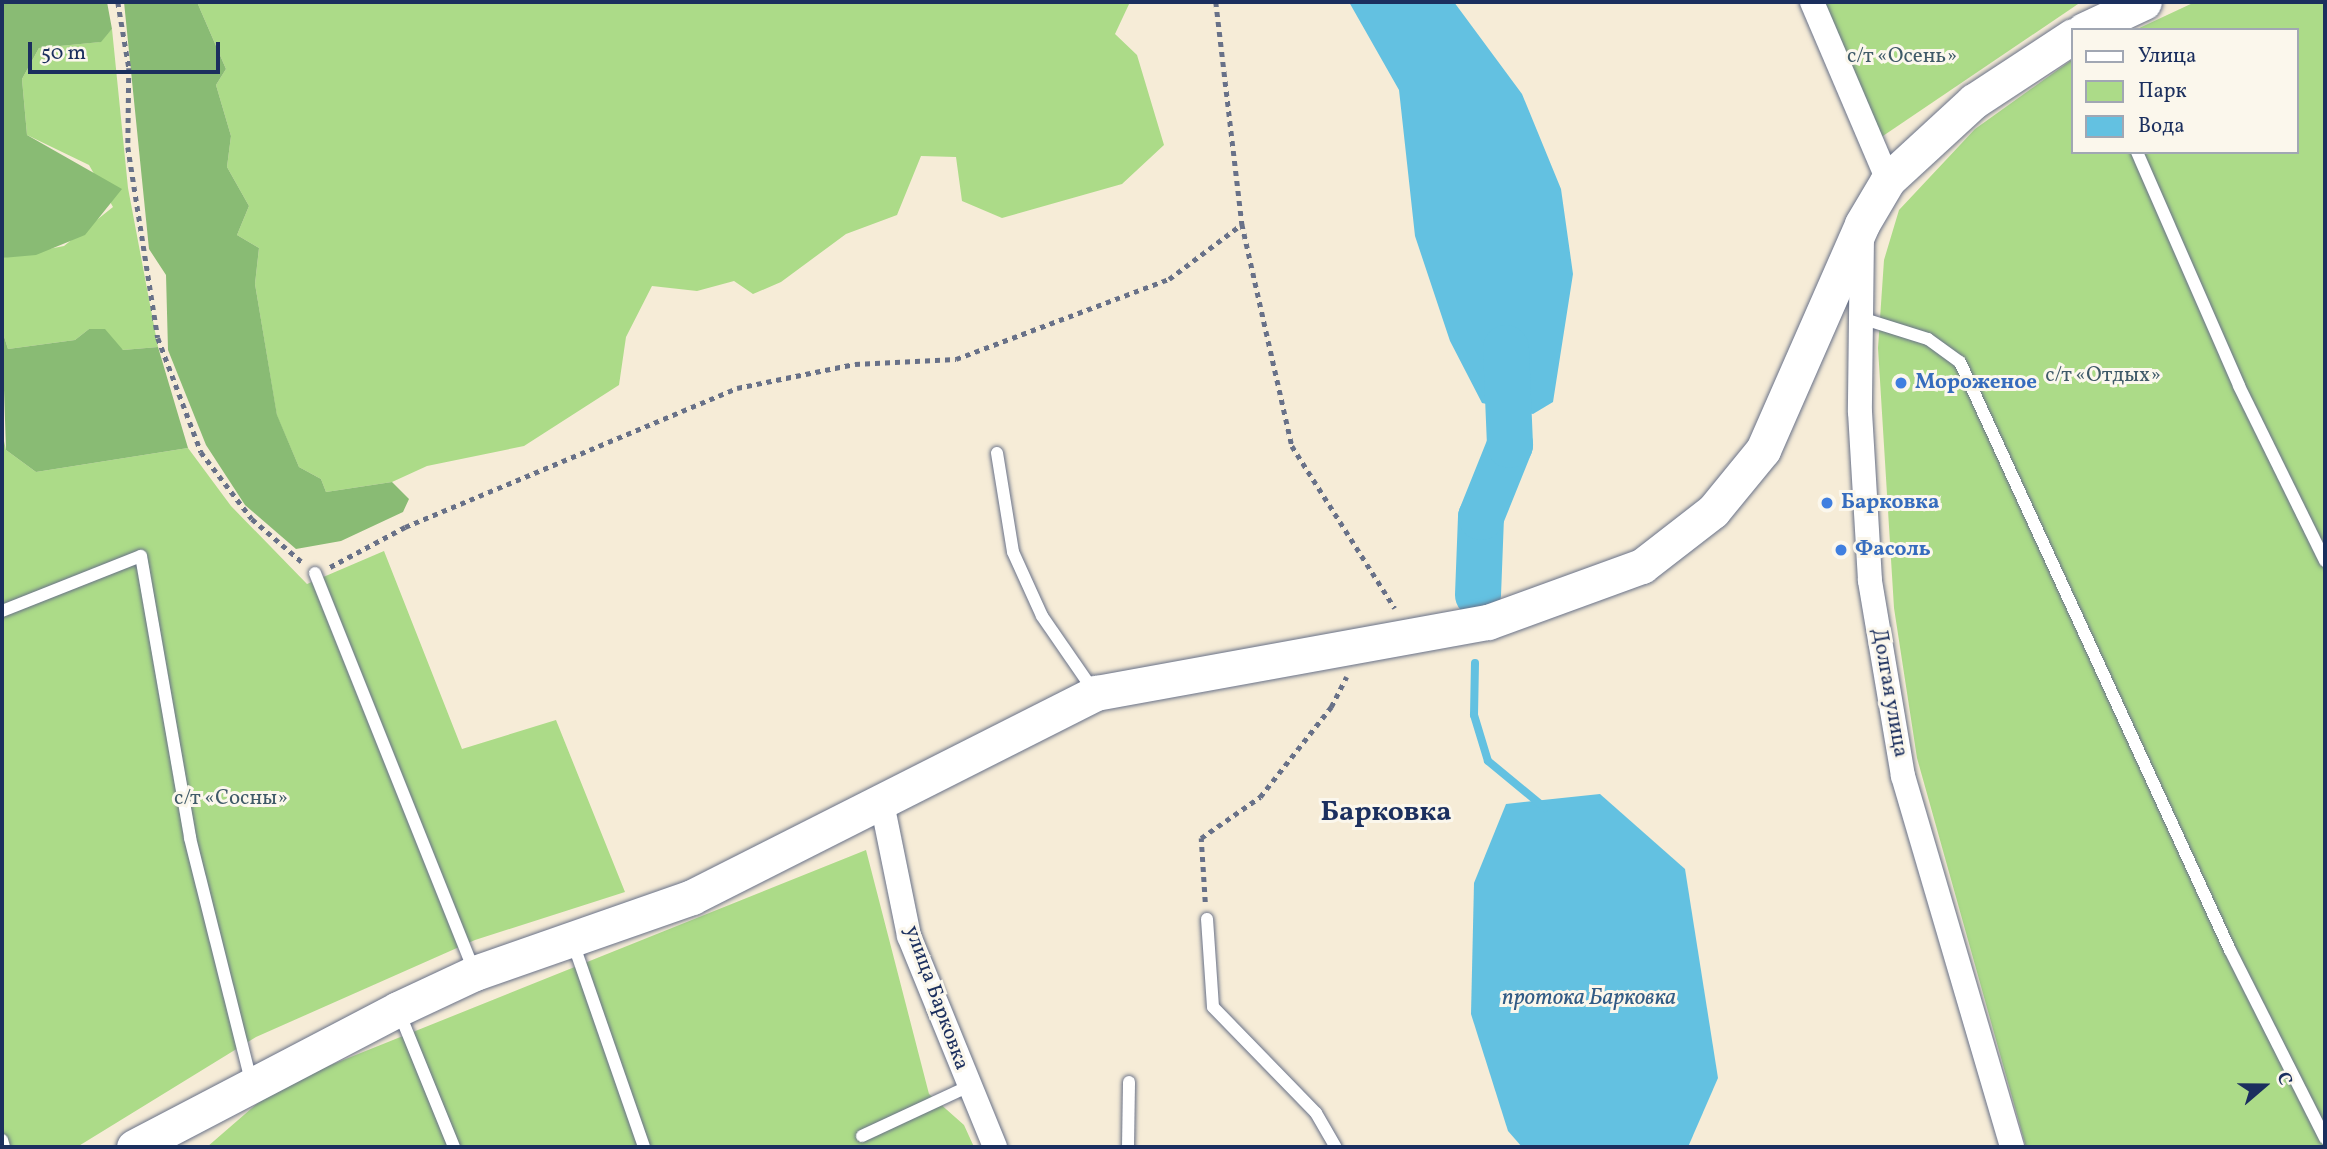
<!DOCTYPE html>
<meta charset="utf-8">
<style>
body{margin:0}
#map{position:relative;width:2327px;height:1149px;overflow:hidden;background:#f6ecd7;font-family:Vollkorn,serif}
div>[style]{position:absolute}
.green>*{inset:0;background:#acdb88}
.forest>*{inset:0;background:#89bb74}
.water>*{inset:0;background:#63c1e1}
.stream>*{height:8px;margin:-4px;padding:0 4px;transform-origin:4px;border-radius:4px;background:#63c1e1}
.river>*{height:46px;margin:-23px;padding:0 23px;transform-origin:23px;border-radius:23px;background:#63c1e1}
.path>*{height:4.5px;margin-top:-2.25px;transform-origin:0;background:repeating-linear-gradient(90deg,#687188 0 5px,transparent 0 10px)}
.roads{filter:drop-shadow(0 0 2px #687188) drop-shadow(0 0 2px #687188)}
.service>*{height:12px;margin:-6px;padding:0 6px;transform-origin:6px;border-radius:6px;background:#fff}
.minor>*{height:24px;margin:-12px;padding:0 12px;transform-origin:12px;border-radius:12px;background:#fff}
.secondary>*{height:35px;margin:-17.5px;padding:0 17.5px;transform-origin:17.5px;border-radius:17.5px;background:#fff}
.dots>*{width:19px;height:19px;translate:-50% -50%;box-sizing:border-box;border:4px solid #fbf7ec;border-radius:50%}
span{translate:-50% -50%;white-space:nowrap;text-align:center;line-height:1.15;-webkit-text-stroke:6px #fbf7ec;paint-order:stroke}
.park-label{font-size:21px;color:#3f5a68}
.shop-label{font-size:21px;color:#366cbe;font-weight:700}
.left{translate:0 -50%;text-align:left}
.street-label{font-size:21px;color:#1b2f5e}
.water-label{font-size:23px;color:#315b85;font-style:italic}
.district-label{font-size:28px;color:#1b2f5e;font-weight:700}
.frame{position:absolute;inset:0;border:4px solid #1b2f5e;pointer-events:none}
.legend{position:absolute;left:2071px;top:28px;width:228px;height:126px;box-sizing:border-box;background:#fbf7ec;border:2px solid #a1a7b3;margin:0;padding:9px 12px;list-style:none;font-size:21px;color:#1b2f5e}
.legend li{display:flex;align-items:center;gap:14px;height:35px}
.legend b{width:35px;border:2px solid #a1a7b3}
.north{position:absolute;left:2229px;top:1051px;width:70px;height:70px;-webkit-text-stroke:5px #fbf7ec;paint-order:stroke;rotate:70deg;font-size:19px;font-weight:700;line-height:28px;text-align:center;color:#1b2f5e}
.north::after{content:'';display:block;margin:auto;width:24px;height:32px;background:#1b2f5e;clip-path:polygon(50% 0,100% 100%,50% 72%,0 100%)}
.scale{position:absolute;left:28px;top:42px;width:192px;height:32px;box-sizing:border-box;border:4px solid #1b2f5e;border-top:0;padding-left:9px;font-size:21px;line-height:24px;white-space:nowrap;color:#1b2f5e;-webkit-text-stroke:5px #fbf7ec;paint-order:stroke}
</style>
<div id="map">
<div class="green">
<div style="clip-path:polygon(197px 2px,1130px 2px,1115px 34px,1137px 55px,1164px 145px,1122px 184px,1002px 218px,962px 201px,956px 157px,921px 156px,897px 215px,846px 234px,781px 282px,753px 294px,734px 281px,697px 291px,652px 286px,626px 337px,619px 385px,524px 446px,427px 466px,392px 482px,326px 492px,321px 479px,299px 467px,277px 416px,255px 284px,259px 248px,237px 235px,249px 206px,227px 167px,231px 136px,216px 85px,226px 69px)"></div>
<div style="clip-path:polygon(1819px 2px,2081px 2px,1877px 140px)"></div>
<div style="clip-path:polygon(2195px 2px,2325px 2px,2325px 1147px,2026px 1147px,1917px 758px,1894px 608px,1878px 348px,1884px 260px,1899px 210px,1975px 129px,2073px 59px,2073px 152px,2297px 152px,2297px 30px,2135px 30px)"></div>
<div style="clip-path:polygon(112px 29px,128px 188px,158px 347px,123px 350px,89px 329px,75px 340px,8px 349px,2px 330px,2px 258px,64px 246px,113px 207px,89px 165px,27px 135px,22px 79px,39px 48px,100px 42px)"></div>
<div style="clip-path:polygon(2px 432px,6px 450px,36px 472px,188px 448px,231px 506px,307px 584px,384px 551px,462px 749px,556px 720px,625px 892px,475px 940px,256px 1037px,77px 1147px,2px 1147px)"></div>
<div style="clip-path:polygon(866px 850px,929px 1094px,964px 1125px,974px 1147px,207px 1147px,276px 1087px)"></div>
</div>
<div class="forest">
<div style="clip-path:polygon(2px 2px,107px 2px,112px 29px,101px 42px,39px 48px,22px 79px,27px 135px,122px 189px,85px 235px,36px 255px,2px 258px)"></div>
<div style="clip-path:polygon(124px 2px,197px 2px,226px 69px,216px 85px,231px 136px,227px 167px,249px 206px,237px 235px,259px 248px,255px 284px,277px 415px,299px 467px,321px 479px,326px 492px,392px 482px,409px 499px,403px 512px,341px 541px,296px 549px,245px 505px,206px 445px,168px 350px,166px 275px,149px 249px)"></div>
<div style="clip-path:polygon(89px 329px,105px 329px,123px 350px,158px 347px,188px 448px,36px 472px,6px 450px,2px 330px,8px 349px,75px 340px)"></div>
</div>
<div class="water">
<div style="clip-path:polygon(1349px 2px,1454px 2px,1522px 94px,1561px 189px,1573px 274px,1553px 402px,1533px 414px,1482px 403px,1450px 341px,1415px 236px,1399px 90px)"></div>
<div style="clip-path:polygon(1600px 794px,1685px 869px,1718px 1078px,1688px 1147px,1522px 1147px,1508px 1131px,1471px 1014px,1474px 883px,1506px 804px)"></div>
</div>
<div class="stream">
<div style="left:1475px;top:663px;width:52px;rotate:91.1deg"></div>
<div style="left:1474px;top:715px;width:48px;rotate:73.1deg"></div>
<div style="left:1488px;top:761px;width:74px;rotate:39.5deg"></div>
</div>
<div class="river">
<div style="left:1478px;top:595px;width:78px;rotate:-87.8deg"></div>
<div style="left:1481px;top:517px;width:78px;rotate:-68.1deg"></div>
<div style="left:1510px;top:445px;width:97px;rotate:-92.4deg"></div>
</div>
<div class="path">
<div style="left:118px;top:2px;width:67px;rotate:80.5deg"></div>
<div style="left:129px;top:68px;width:79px;rotate:90.7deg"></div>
<div style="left:128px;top:147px;width:193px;rotate:81.1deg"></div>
<div style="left:158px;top:338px;width:122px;rotate:69.3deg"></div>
<div style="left:201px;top:452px;width:84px;rotate:52.7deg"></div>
<div style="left:252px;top:519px;width:66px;rotate:40.7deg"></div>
<div style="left:1216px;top:2px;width:224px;rotate:83.3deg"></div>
<div style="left:1242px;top:224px;width:228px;rotate:77.3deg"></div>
<div style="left:1292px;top:446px;width:192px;rotate:57.6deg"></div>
<div style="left:330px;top:567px;width:85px;rotate:-28.1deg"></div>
<div style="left:405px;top:527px;width:360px;rotate:-22.7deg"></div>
<div style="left:737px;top:388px;width:120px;rotate:-11.5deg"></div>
<div style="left:855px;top:364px;width:101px;rotate:-2.8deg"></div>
<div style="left:956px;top:359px;width:228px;rotate:-20.6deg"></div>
<div style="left:1169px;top:279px;width:91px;rotate:-37deg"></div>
<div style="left:1205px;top:902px;width:64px;rotate:-93.6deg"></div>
<div style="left:1201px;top:838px;width:72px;rotate:-34.8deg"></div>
<div style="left:1260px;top:797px;width:115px;rotate:-51.7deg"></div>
<div style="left:1331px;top:707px;width:34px;rotate:-63deg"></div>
</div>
<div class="roads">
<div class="service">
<div style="left:2137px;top:152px;width:255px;rotate:66.4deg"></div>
<div style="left:2239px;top:386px;width:195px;rotate:63.8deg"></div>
<div style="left:1861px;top:318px;width:70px;rotate:17.4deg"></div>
<div style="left:1928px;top:339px;width:39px;rotate:36deg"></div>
<div style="left:1960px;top:362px;width:647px;rotate:65.34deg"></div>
<div style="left:2230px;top:950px;width:211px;rotate:63.2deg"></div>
<div style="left:997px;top:453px;width:100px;rotate:80.8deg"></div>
<div style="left:1013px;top:552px;width:70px;rotate:65.6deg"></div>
<div style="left:1042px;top:616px;width:90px;rotate:55.4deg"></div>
<div style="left:315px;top:573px;width:428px;rotate:68.2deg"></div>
<div style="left:2px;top:611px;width:149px;rotate:-21.6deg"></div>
<div style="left:141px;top:556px;width:286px;rotate:80.1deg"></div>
<div style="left:190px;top:838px;width:254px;rotate:75.9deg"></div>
<div style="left:1207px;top:919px;width:88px;rotate:86.1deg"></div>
<div style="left:1213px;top:1007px;width:148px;rotate:45.8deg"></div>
<div style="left:1316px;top:1113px;width:39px;rotate:60deg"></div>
<div style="left:572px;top:940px;width:219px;rotate:70.8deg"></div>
<div style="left:399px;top:1012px;width:146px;rotate:67.8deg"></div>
<div style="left:862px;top:1136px;width:118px;rotate:-25deg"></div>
<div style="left:2px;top:1140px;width:7px;rotate:74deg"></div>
<div style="left:1128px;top:1147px;width:65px;rotate:-89.1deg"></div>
</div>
<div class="minor">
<div style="left:1812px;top:2px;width:194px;rotate:66.9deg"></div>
<div style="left:1862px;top:236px;width:176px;rotate:90.7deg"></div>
<div style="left:1860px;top:412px;width:169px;rotate:86.6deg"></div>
<div style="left:1870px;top:581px;width:198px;rotate:80.4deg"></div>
<div style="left:1903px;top:776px;width:387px;rotate:73.6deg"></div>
<div style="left:882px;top:803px;width:136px;rotate:78.5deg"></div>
<div style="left:909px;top:936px;width:228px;rotate:67.8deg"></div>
</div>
<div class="secondary">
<div style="left:2084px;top:30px;width:66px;rotate:-25deg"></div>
<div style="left:134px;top:1147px;width:298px;rotate:-27.6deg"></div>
<div style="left:398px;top:1009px;width:85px;rotate:-25.1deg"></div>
<div style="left:475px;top:973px;width:230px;rotate:-19.3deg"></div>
<div style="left:692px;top:897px;width:453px;rotate:-26.8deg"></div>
<div style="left:1096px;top:693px;width:398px;rotate:-10.3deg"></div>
<div style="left:1488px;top:622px;width:164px;rotate:-20deg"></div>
<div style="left:1642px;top:566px;width:90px;rotate:-37.8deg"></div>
<div style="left:1713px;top:511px;width:79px;rotate:-50.7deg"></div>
<div style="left:1763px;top:450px;width:247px;rotate:-66.3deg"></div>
<div style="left:1862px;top:224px;width:51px;rotate:-59.4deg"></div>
<div style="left:1888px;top:180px;width:117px;rotate:-42.6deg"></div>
<div style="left:1974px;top:101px;width:118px;rotate:-33.3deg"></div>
</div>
</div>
<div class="dots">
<div style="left:1901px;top:383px;background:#3f7fe0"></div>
<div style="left:1827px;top:503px;background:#3f7fe0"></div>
<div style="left:1841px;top:550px;background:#3f7fe0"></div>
</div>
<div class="park-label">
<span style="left:1902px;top:57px">с/т «Осень»</span>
<span style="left:2103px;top:376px">с/т «Отдых»</span>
<span style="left:231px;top:799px">с/т «Сосны»</span>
</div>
<div class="shop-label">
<span class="left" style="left:1915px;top:383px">Мороженое</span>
<span class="left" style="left:1841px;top:503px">Барковка</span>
<span class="left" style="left:1855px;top:550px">Фасоль</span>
</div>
<div class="street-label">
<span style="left:1889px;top:693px;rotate:80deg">Долгая улица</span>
<span style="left:936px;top:998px;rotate:70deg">улица Барковка</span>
</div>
<div class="water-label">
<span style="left:1589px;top:998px">протока Барковка</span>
</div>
<div class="district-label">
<span style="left:1386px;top:813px">Барковка</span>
</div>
<div class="frame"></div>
<ul class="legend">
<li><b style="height:9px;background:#fff"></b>Улица</li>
<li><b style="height:19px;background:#acdb88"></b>Парк</li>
<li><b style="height:19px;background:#63c1e1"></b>Вода</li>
</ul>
<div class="north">С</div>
<div class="scale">50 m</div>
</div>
